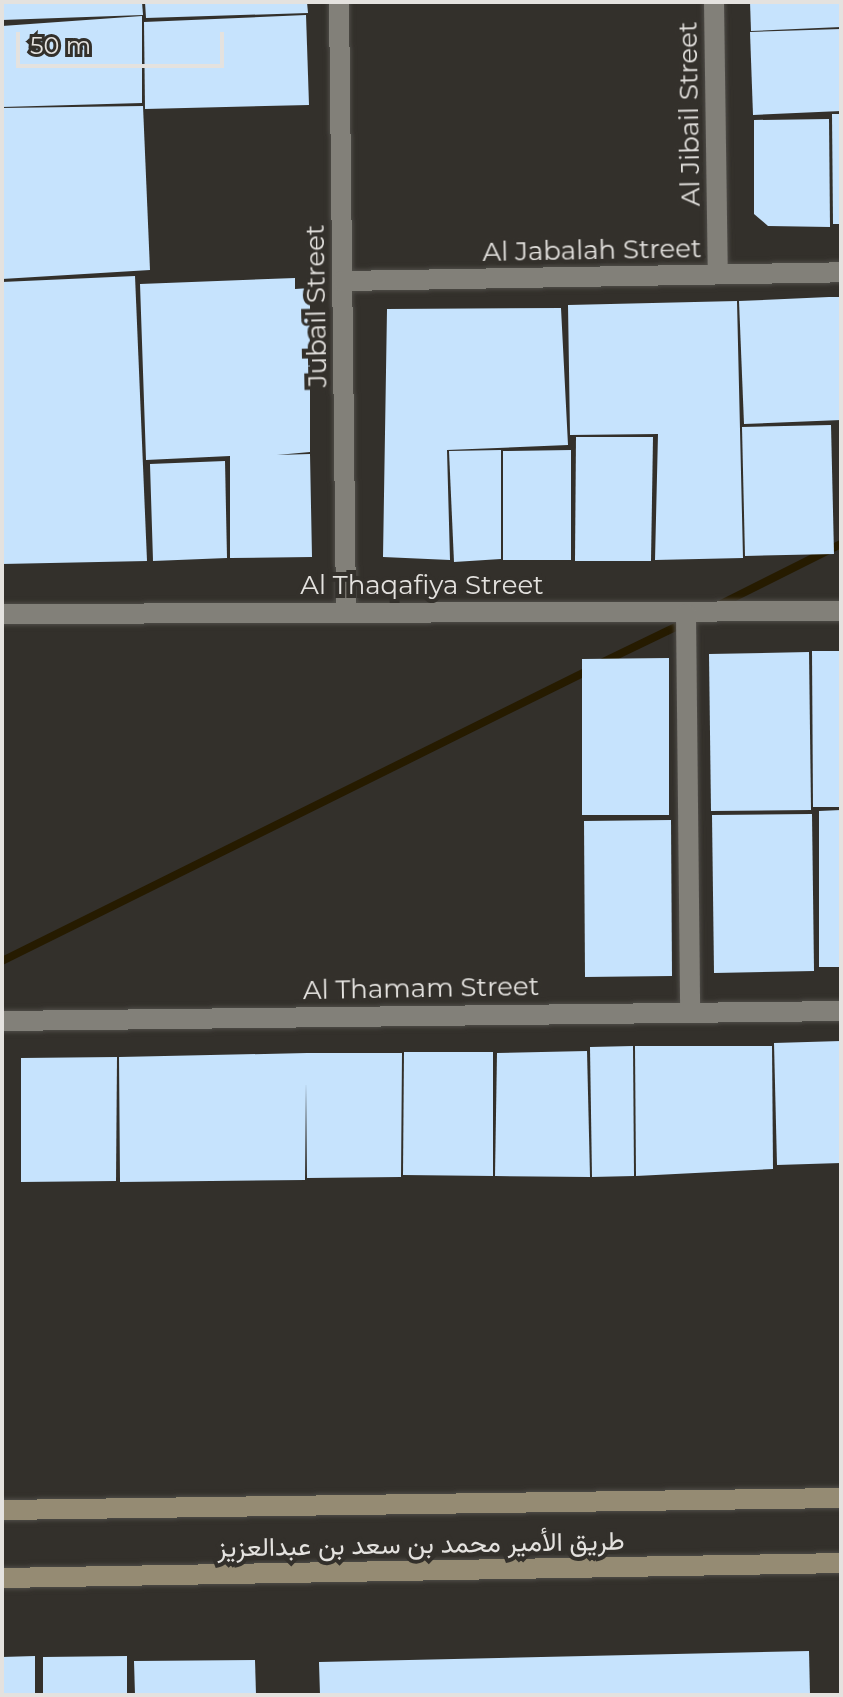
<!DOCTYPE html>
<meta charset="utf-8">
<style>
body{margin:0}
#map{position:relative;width:843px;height:1697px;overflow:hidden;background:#33302b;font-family:Montserrat,Vazirmatn,sans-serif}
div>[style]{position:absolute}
.stream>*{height:8px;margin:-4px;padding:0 4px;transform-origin:4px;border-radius:4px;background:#261b00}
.building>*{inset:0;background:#c6e3fd}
.roads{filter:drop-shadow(0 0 2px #4f4d48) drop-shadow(0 0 2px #4f4d48)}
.minor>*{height:20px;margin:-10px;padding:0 10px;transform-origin:10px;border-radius:10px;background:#828079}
.secondary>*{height:20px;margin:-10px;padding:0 10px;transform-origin:10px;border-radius:10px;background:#958b73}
span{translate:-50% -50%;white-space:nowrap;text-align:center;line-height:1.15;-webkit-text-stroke:8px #33302b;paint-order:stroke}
.street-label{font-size:26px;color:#e4e2df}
.frame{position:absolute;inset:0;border:4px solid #e4e2df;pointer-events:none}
.scale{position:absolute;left:16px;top:32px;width:208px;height:36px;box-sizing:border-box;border:4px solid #e4e2df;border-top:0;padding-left:10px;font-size:24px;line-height:28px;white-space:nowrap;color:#e4e2df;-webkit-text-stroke:6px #33302b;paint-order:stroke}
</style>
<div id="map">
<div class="stream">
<div style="left:719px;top:605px;width:136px;rotate:-26.6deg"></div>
<div style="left:601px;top:663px;width:94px;rotate:-25.8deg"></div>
<div style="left:2px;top:961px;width:655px;rotate:-26.37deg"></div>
</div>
<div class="building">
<div style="clip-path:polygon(2px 2px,142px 2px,143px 15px,2px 20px)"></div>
<div style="clip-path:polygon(145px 2px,307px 2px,308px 13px,146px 18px)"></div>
<div style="clip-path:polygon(750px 2px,841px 2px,841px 27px,751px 31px)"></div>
<div style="clip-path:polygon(306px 15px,309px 105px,145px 109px,144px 22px)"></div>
<div style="clip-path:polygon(142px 16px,142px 103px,2px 107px,2px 26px)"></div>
<div style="clip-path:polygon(841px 29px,841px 111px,753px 115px,750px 32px)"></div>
<div style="clip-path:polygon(143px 106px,150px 270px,2px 279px,2px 108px)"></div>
<div style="clip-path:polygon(832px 114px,841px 114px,841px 224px,833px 224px)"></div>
<div style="clip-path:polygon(829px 119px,830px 227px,768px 226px,754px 214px,754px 120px)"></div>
<div style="clip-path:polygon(135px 276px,147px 561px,2px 564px,2px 282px)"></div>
<div style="clip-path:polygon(295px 278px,295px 289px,310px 288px,310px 452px,277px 455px,310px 454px,312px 557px,230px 558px,230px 456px,146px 460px,140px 284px)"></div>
<div style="clip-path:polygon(829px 297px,841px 297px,841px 420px,744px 424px,739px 301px)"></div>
<div style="clip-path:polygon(737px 301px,743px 558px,655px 560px,658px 434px,570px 435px,568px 305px)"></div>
<div style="clip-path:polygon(561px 308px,568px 445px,447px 450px,450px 560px,383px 557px,387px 309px)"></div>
<div style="clip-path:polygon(831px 425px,834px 554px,745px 556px,742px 427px)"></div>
<div style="clip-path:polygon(576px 437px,653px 437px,651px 561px,575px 561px)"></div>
<div style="clip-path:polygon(501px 450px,501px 559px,454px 562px,449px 451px)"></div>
<div style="clip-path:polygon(571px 450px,571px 560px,503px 560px,503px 451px)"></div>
<div style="clip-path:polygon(225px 461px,227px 558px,153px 561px,150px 464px)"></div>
<div style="clip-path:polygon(812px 651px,841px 651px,841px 807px,813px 807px)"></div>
<div style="clip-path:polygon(809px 652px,811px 810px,711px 811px,709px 654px)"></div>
<div style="clip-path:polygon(669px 658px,669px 815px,582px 815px,582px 659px)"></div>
<div style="clip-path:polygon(841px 810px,841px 967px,819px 967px,819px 811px)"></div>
<div style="clip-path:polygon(812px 814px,814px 971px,714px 973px,712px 815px)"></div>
<div style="clip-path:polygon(671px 820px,672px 976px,585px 977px,584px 821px)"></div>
<div style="clip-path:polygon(841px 1041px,841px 1163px,777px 1165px,774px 1043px)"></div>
<div style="clip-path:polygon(633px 1046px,634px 1176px,592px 1177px,590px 1047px)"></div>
<div style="clip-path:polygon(635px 1046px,772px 1046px,773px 1169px,636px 1176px)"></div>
<div style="clip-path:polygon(587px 1051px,590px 1177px,495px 1176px,497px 1053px)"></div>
<div style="clip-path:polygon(404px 1052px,493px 1052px,493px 1176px,403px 1175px)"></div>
<div style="clip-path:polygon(307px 1053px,402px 1053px,401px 1177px,307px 1178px,306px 1082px,305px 1180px,120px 1182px,119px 1057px)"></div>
<div style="clip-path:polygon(117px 1057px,116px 1181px,21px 1182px,21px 1058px)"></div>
<div style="clip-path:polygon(809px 1651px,810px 1695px,320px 1695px,319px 1662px)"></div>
<div style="clip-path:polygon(35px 1656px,35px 1695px,2px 1695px,2px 1657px)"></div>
<div style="clip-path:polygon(127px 1656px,127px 1695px,43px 1695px,43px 1657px)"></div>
<div style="clip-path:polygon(255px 1660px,256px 1695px,135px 1695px,134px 1661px)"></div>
</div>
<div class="roads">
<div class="minor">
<div style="left:339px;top:2px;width:608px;rotate:89.34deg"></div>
<div style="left:714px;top:2px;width:272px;rotate:89.2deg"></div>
<div style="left:343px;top:281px;width:498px;rotate:-1deg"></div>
<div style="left:2px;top:614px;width:839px;rotate:-0.2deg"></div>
<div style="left:686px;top:614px;width:398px;rotate:89.4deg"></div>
<div style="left:2px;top:1021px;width:839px;rotate:-0.68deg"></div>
</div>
<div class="secondary">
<div style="left:2px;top:1510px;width:839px;rotate:-0.82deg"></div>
<div style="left:2px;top:1578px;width:839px;rotate:-1.02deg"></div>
</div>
</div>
<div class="street-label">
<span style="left:690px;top:114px;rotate:-91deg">Al Jibail Street</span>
<span style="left:592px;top:251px;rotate:-1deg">Al Jabalah Street</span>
<span style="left:317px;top:306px;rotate:-91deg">Jubail Street</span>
<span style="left:422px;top:586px">Al Thaqafiya Street</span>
<span style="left:421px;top:989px;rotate:-1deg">Al Thamam Street</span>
<span style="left:421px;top:1545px;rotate:-1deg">طريق الأمير محمد بن سعد بن عبدالعزيز</span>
</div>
<div class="frame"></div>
<div class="scale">50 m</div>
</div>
